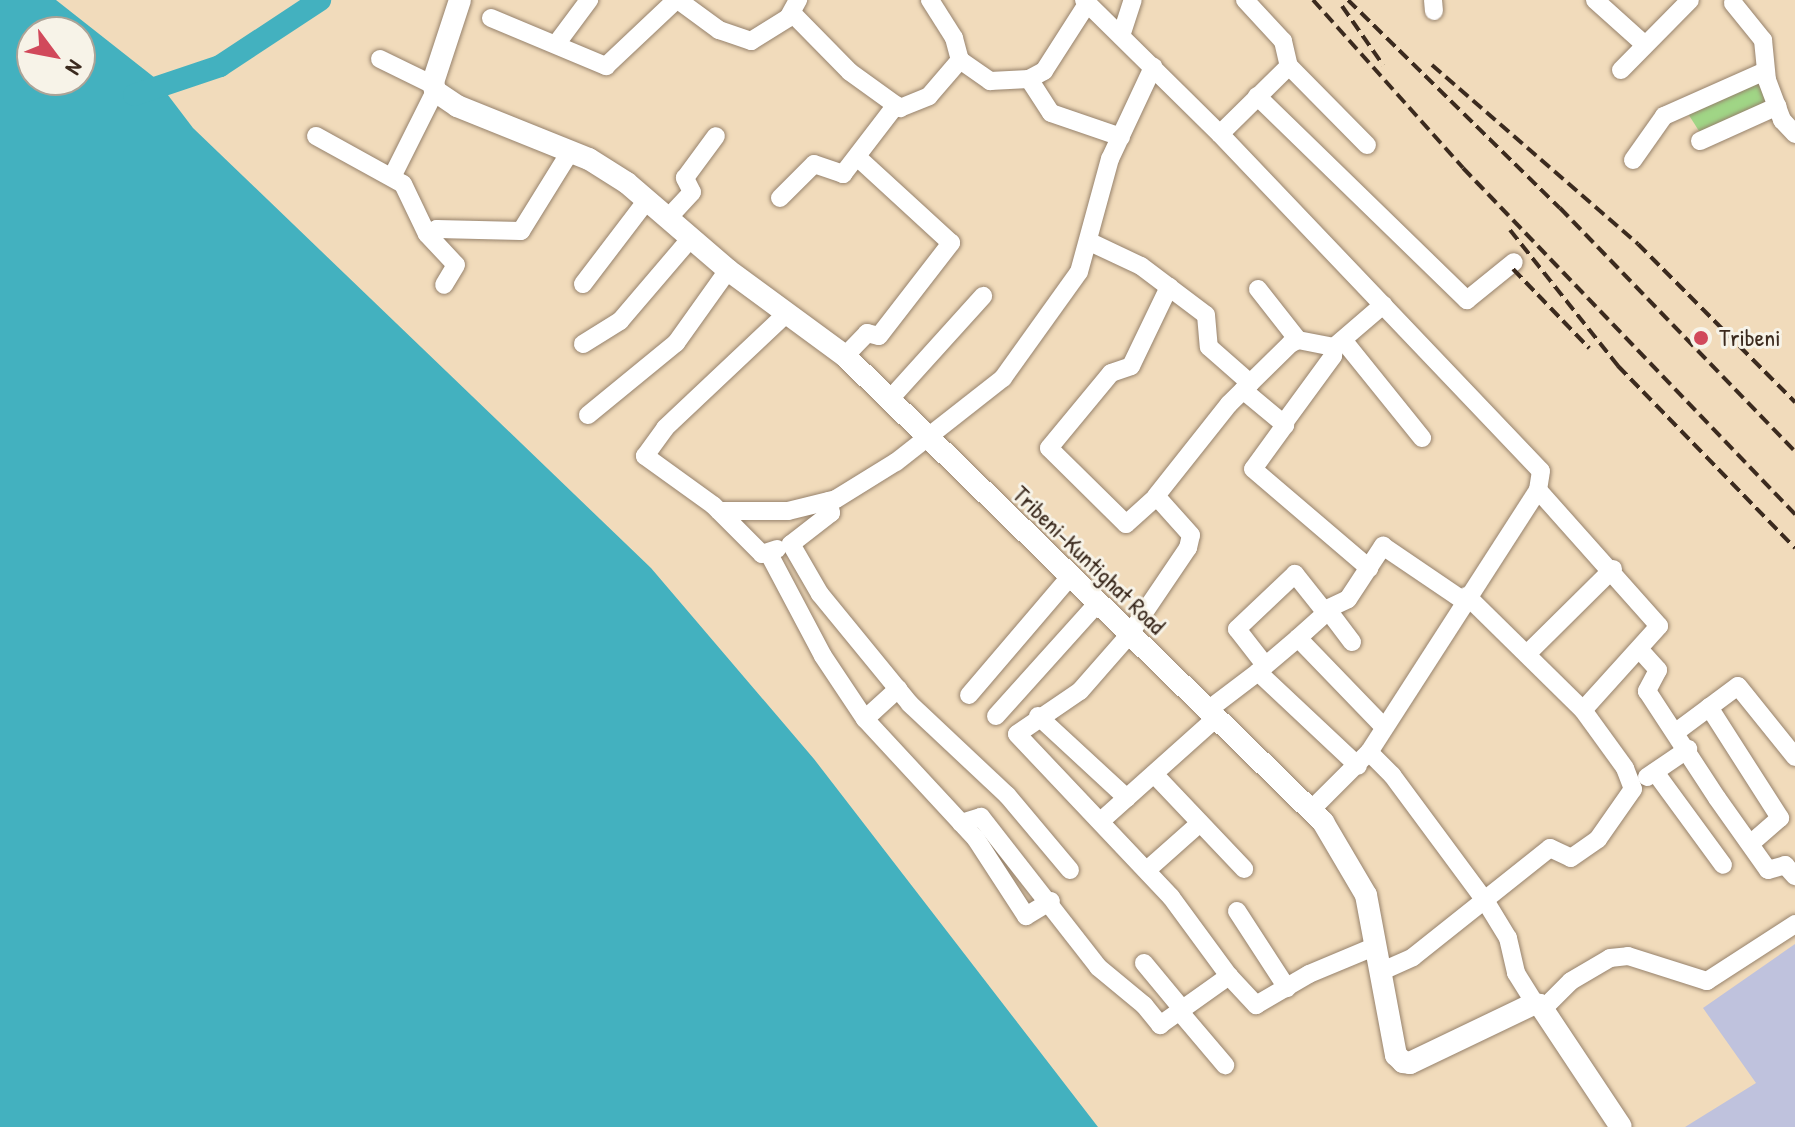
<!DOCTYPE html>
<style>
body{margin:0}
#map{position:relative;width:1795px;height:1127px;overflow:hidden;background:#f1dbbb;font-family:"Patrick Hand",sans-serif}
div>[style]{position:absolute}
.industrial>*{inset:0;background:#bfc2dd}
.green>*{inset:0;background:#a0d586}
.water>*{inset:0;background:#43b1bf}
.river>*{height:22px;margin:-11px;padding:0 11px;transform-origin:11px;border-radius:11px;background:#43b1bf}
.roads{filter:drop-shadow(0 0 2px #96826c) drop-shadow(0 0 2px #96826c)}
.minor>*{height:18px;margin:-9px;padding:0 9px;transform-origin:9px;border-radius:9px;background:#fff}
.major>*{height:22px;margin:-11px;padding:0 11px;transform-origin:11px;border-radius:11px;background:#fff}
.rail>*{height:4px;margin-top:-2px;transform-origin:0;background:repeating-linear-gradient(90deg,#3b2a1e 0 12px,transparent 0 18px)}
.dots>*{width:22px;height:22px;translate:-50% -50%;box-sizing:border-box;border:4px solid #f7f3e8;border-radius:50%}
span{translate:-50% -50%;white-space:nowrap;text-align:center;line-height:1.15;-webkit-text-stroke:6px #f7f3e8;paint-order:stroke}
.poi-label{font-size:24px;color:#3b2a1e}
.left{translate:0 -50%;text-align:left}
.street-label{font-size:24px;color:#3b2a1e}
.north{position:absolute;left:16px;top:16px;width:80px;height:80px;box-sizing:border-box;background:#f7f3e8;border:2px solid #aca397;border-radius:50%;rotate:122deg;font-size:22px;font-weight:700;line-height:32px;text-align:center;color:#3b2a1e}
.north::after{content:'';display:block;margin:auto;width:28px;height:36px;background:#d1495b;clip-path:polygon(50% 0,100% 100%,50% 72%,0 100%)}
</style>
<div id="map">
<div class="industrial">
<div style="clip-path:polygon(1795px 944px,1795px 1127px,1685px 1127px,1756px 1083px,1703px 1008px)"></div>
</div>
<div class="green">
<div style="clip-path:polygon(1758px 77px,1768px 110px,1706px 142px,1685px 109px)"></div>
</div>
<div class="water">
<div style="clip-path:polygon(evenodd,0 0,56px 0,155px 78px,193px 128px,651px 568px,814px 759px,1098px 1127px,0 1127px,0 0,80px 32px,80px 80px,32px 80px,32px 32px,80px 32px)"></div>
</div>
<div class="river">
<div style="left:134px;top:95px;width:91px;rotate:-18.6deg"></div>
<div style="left:220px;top:66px;width:120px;rotate:-33.4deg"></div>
</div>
<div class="roads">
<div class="minor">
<div style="left:678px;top:0;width:51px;rotate:36.2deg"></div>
<div style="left:719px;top:30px;width:34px;rotate:19deg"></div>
<div style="left:751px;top:41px;width:44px;rotate:-31.9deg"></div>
<div style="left:788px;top:18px;width:21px;rotate:-61deg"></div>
<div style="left:930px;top:0;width:45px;rotate:57.7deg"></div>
<div style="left:954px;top:38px;width:23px;rotate:75deg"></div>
<div style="left:960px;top:60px;width:37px;rotate:35deg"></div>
<div style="left:990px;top:81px;width:39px;rotate:-3deg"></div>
<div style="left:1029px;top:79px;width:17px;rotate:-28deg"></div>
<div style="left:1044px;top:71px;width:80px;rotate:-57.3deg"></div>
<div style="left:1084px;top:0;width:191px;rotate:44.6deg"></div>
<div style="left:1220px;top:134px;width:465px;rotate:46.4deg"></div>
<div style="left:1541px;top:471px;width:19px;rotate:99deg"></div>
<div style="left:1538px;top:490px;width:312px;rotate:122.8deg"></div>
<div style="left:1369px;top:752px;width:82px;rotate:135deg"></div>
<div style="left:1245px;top:0;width:56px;rotate:47.2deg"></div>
<div style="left:1283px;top:41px;width:26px;rotate:77deg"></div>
<div style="left:1433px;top:0;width:11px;rotate:85deg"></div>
<div style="left:1595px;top:0;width:66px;rotate:41.9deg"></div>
<div style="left:1733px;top:3px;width:48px;rotate:51deg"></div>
<div style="left:1763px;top:40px;width:40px;rotate:84.3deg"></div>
<div style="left:1767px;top:80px;width:43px;rotate:69.4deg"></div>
<div style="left:1782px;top:120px;width:19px;rotate:47deg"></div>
<div style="left:793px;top:14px;width:81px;rotate:45.5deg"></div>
<div style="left:850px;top:72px;width:62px;rotate:35.8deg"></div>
<div style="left:900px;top:108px;width:31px;rotate:-22deg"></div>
<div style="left:929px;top:96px;width:48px;rotate:-49.3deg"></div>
<div style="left:491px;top:18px;width:125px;rotate:22.7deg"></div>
<div style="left:606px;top:66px;width:96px;rotate:-43.3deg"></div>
<div style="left:1121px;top:36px;width:38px;rotate:-72deg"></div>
<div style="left:557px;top:43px;width:54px;rotate:-53.3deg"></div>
<div style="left:380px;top:59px;width:59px;rotate:26.1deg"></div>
<div style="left:1621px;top:70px;width:98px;rotate:-45.4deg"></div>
<div style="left:1029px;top:79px;width:40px;rotate:57.1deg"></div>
<div style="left:1051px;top:113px;width:74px;rotate:18.9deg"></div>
<div style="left:1257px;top:96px;width:293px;rotate:44.2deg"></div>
<div style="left:1467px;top:300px;width:60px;rotate:-39deg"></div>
<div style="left:1220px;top:134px;width:97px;rotate:-44.6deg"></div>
<div style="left:1289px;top:66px;width:111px;rotate:45.4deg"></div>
<div style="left:316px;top:136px;width:99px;rotate:28.9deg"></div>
<div style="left:403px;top:184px;width:55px;rotate:64.4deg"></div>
<div style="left:427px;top:234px;width:42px;rotate:46.9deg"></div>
<div style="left:456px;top:265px;width:23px;rotate:121deg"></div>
<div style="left:1700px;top:141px;width:85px;rotate:-24.2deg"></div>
<div style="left:1633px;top:160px;width:54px;rotate:-54.8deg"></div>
<div style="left:1664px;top:116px;width:111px;rotate:-24deg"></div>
<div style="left:393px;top:175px;width:94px;rotate:-63.4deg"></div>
<div style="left:780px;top:198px;width:48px;rotate:-45deg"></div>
<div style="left:814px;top:164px;width:31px;rotate:19deg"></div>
<div style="left:843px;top:174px;width:87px;rotate:-52.5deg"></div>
<div style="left:668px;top:218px;width:35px;rotate:-47deg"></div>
<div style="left:692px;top:192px;width:16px;rotate:-117deg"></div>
<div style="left:685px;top:178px;width:52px;rotate:-53.6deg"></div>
<div style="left:427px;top:234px;width:11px;rotate:-27deg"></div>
<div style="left:437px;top:229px;width:84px;rotate:1.4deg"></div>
<div style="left:521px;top:231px;width:93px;rotate:-58.2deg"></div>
<div style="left:1090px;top:242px;width:56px;rotate:25.2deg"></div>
<div style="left:1141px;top:266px;width:81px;rotate:37deg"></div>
<div style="left:1206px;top:315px;width:32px;rotate:85deg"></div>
<div style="left:1209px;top:347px;width:55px;rotate:41.3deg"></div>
<div style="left:583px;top:284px;width:106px;rotate:-52.7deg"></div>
<div style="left:1258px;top:289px;width:65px;rotate:51.9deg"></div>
<div style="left:1343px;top:340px;width:126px;rotate:51.1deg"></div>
<div style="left:583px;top:344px;width:44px;rotate:-31.9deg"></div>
<div style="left:620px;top:321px;width:109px;rotate:-49.5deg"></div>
<div style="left:845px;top:356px;width:32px;rotate:-46deg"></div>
<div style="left:867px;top:333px;width:12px;rotate:14deg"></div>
<div style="left:879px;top:336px;width:118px;rotate:-52.3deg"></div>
<div style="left:951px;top:243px;width:127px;rotate:-137.5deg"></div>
<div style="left:1243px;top:390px;width:55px;rotate:39.8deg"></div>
<div style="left:1285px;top:425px;width:54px;rotate:126deg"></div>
<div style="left:1253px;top:469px;width:153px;rotate:40.5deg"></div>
<div style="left:890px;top:399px;width:139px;rotate:-47.9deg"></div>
<div style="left:588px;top:415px;width:114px;rotate:-39.3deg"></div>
<div style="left:676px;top:343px;width:90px;rotate:-54.5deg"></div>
<div style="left:1284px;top:423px;width:83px;rotate:-53.8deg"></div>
<div style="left:1333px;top:356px;width:9px;rotate:-84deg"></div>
<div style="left:1538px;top:490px;width:182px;rotate:48.3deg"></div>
<div style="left:1659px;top:626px;width:113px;rotate:132.1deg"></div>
<div style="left:1155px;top:498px;width:39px;rotate:138deg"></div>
<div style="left:1126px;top:524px;width:108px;rotate:-135.4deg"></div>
<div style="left:1049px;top:448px;width:97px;rotate:-50.4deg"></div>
<div style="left:1111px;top:373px;width:21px;rotate:-19deg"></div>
<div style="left:1131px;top:366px;width:88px;rotate:-64.3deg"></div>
<div style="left:829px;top:501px;width:12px;rotate:81deg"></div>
<div style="left:831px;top:513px;width:51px;rotate:142.2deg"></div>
<div style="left:791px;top:544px;width:58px;rotate:59.9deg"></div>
<div style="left:820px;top:594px;width:142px;rotate:50.7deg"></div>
<div style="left:910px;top:704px;width:133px;rotate:43.2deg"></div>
<div style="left:1007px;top:795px;width:98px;rotate:50deg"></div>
<div style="left:719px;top:511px;width:69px"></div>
<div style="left:788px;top:511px;width:49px;rotate:-14deg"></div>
<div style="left:836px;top:499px;width:70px;rotate:-31.7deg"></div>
<div style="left:896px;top:462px;width:136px;rotate:-38.1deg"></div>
<div style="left:1003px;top:378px;width:130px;rotate:-54.4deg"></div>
<div style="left:1079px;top:272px;width:117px;rotate:-74.7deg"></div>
<div style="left:1110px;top:159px;width:102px;rotate:-64.9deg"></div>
<div style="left:777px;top:549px;width:16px;rotate:162deg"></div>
<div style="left:762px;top:554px;width:69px;rotate:-135deg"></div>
<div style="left:713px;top:505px;width:84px;rotate:-144.2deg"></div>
<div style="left:645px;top:456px;width:34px;rotate:-54deg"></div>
<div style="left:665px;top:428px;width:168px;rotate:-43.3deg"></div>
<div style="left:769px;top:554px;width:115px;rotate:62.1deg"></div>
<div style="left:823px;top:656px;width:76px;rotate:56.3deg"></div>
<div style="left:865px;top:719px;width:163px;rotate:47.2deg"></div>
<div style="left:976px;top:839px;width:92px;rotate:57deg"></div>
<div style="left:1026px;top:916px;width:29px;rotate:-31deg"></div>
<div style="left:1298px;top:638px;width:124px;rotate:46deg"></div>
<div style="left:1352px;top:642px;width:41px;rotate:-127.1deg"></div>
<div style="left:1327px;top:609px;width:23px;rotate:-25deg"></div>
<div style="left:1348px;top:599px;width:64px;rotate:-56.6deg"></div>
<div style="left:1383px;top:546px;width:98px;rotate:34.2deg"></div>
<div style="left:1640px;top:650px;width:27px;rotate:48deg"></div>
<div style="left:1658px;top:670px;width:24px;rotate:118deg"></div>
<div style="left:1647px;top:691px;width:128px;rotate:56.8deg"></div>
<div style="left:1717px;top:798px;width:88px;rotate:54.7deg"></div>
<div style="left:1768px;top:870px;width:18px;rotate:-16deg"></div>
<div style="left:1785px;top:865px;width:15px;rotate:48deg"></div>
<div style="left:1527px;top:654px;width:121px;rotate:-44.7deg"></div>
<div style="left:1258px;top:672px;width:137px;rotate:43.2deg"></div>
<div style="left:969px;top:695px;width:154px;rotate:-49.5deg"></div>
<div style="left:1709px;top:707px;width:132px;rotate:57.4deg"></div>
<div style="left:1780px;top:818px;width:38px;rotate:139deg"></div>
<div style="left:1208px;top:710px;width:63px;rotate:-37.2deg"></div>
<div style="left:1258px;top:672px;width:52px;rotate:-40.4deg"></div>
<div style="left:1298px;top:638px;width:38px;rotate:-42deg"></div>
<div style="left:1326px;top:613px;width:50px;rotate:-128.5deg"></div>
<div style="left:1295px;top:574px;width:80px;rotate:136.5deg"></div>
<div style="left:1237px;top:629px;width:46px;rotate:52.1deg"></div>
<div style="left:996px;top:716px;width:151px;rotate:-48deg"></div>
<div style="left:1038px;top:716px;width:121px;rotate:42.7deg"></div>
<div style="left:865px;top:719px;width:45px;rotate:-42.3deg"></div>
<div style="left:1676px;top:732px;width:77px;rotate:-36.6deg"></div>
<div style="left:1738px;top:686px;width:91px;rotate:51.2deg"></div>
<div style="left:1369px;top:752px;width:33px;rotate:45deg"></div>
<div style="left:1392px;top:775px;width:158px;rotate:53.5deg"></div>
<div style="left:1486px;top:902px;width:42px;rotate:58.6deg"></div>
<div style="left:1508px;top:938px;width:36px;rotate:77deg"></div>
<div style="left:1516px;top:973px;width:38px;rotate:58deg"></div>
<div style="left:1655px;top:772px;width:115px;rotate:53.8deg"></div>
<div style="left:1154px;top:774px;width:131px;rotate:46.5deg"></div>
<div style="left:1647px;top:777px;width:50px;rotate:-34.3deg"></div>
<div style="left:1102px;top:820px;width:153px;rotate:-41.8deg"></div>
<div style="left:961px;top:823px;width:21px;rotate:-17deg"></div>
<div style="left:981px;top:817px;width:190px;rotate:52deg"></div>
<div style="left:1098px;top:967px;width:60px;rotate:39.6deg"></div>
<div style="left:1144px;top:1005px;width:26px;rotate:51deg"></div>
<div style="left:1160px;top:1025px;width:85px;rotate:-35.4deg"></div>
<div style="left:1229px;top:976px;width:40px;rotate:47deg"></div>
<div style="left:1256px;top:1005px;width:61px;rotate:-30.3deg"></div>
<div style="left:1309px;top:974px;width:73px;rotate:-22.7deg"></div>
<div style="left:1147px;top:870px;width:71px;rotate:-41.6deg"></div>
<div style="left:1237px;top:911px;width:92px;rotate:57deg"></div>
<div style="left:1144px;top:963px;width:61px;rotate:50.3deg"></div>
<div style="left:1380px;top:972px;width:36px;rotate:-24deg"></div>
<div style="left:1413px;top:957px;width:175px;rotate:-38.5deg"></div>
<div style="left:1550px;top:848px;width:23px;rotate:25deg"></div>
<div style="left:1571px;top:858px;width:33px;rotate:-35deg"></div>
<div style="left:1598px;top:839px;width:61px;rotate:-55deg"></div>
<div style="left:1633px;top:789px;width:22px;rotate:-111deg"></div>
<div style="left:1625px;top:768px;width:72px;rotate:-125.9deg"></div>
<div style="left:1583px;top:710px;width:163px;rotate:-135.5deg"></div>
<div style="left:1229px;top:976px;width:98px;rotate:-126.3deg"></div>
<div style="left:1171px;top:897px;width:224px;rotate:-133.4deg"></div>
<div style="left:1017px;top:734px;width:76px;rotate:-34.3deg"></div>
<div style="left:1080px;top:691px;width:74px;rotate:-48.8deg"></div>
<div style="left:1129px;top:635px;width:105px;rotate:-55.9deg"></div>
<div style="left:1188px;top:548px;width:13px;rotate:-77deg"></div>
<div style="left:1191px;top:535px;width:52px;rotate:-131.9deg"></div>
<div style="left:1156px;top:496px;width:117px;rotate:-51.6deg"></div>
<div style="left:1229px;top:404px;width:86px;rotate:-44.5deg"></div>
<div style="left:1290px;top:344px;width:9px;rotate:-27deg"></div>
<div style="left:1298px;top:340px;width:37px;rotate:11deg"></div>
<div style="left:1334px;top:347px;width:65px;rotate:-40.6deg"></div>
<div style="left:1544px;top:1008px;width:38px;rotate:-45deg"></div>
<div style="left:1571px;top:981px;width:45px;rotate:-30.5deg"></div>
<div style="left:1610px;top:958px;width:18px;rotate:-6deg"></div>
<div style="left:1628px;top:956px;width:83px;rotate:17.6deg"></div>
<div style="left:1707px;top:981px;width:105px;rotate:-32.9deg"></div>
<div style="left:1180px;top:1012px;width:70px;rotate:49.7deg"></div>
</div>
<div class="major">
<div style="left:460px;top:0;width:86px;rotate:108.2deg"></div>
<div style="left:433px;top:82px;width:9px;rotate:77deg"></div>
<div style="left:435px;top:91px;width:27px;rotate:34deg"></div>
<div style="left:457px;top:106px;width:142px;rotate:21.9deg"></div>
<div style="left:589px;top:159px;width:45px;rotate:32.3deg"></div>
<div style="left:627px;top:183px;width:133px;rotate:40.7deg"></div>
<div style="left:728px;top:270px;width:145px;rotate:36.3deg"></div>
<div style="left:845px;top:356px;width:668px;rotate:44.27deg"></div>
<div style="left:1323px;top:822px;width:85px;rotate:59.5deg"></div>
<div style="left:1366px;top:895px;width:163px;rotate:79.4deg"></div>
<div style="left:1396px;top:1055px;width:10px;rotate:45deg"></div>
<div style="left:1403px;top:1062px;width:7px;rotate:8deg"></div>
<div style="left:1410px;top:1063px;width:136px;rotate:-25.6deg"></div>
<div style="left:1533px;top:1004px;width:7px;rotate:8deg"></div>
<div style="left:1540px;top:1005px;width:146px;rotate:56.4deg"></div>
</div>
</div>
<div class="rail">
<div style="left:1313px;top:0;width:225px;rotate:48.2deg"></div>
<div style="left:1463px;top:168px;width:480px;rotate:46.2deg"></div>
<div style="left:1348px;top:0;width:297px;rotate:44.5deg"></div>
<div style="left:1560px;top:208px;width:338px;rotate:46deg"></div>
<div style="left:1342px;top:6px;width:72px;rotate:55.2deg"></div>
<div style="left:1432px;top:65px;width:273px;rotate:41deg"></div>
<div style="left:1638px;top:244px;width:223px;rotate:45.2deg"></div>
<div style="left:1510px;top:230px;width:174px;rotate:51.5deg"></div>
<div style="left:1618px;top:366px;width:254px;rotate:45.8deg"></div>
<div style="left:1513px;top:269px;width:110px;rotate:46.1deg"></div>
</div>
<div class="dots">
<div style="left:1701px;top:338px;background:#d1495b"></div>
</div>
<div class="poi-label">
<span class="left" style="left:1719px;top:338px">Tribeni</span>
</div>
<div class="street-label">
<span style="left:1089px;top:560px;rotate:44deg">Tribeni-Kuntighat Road</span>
</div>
<div class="north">N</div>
</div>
